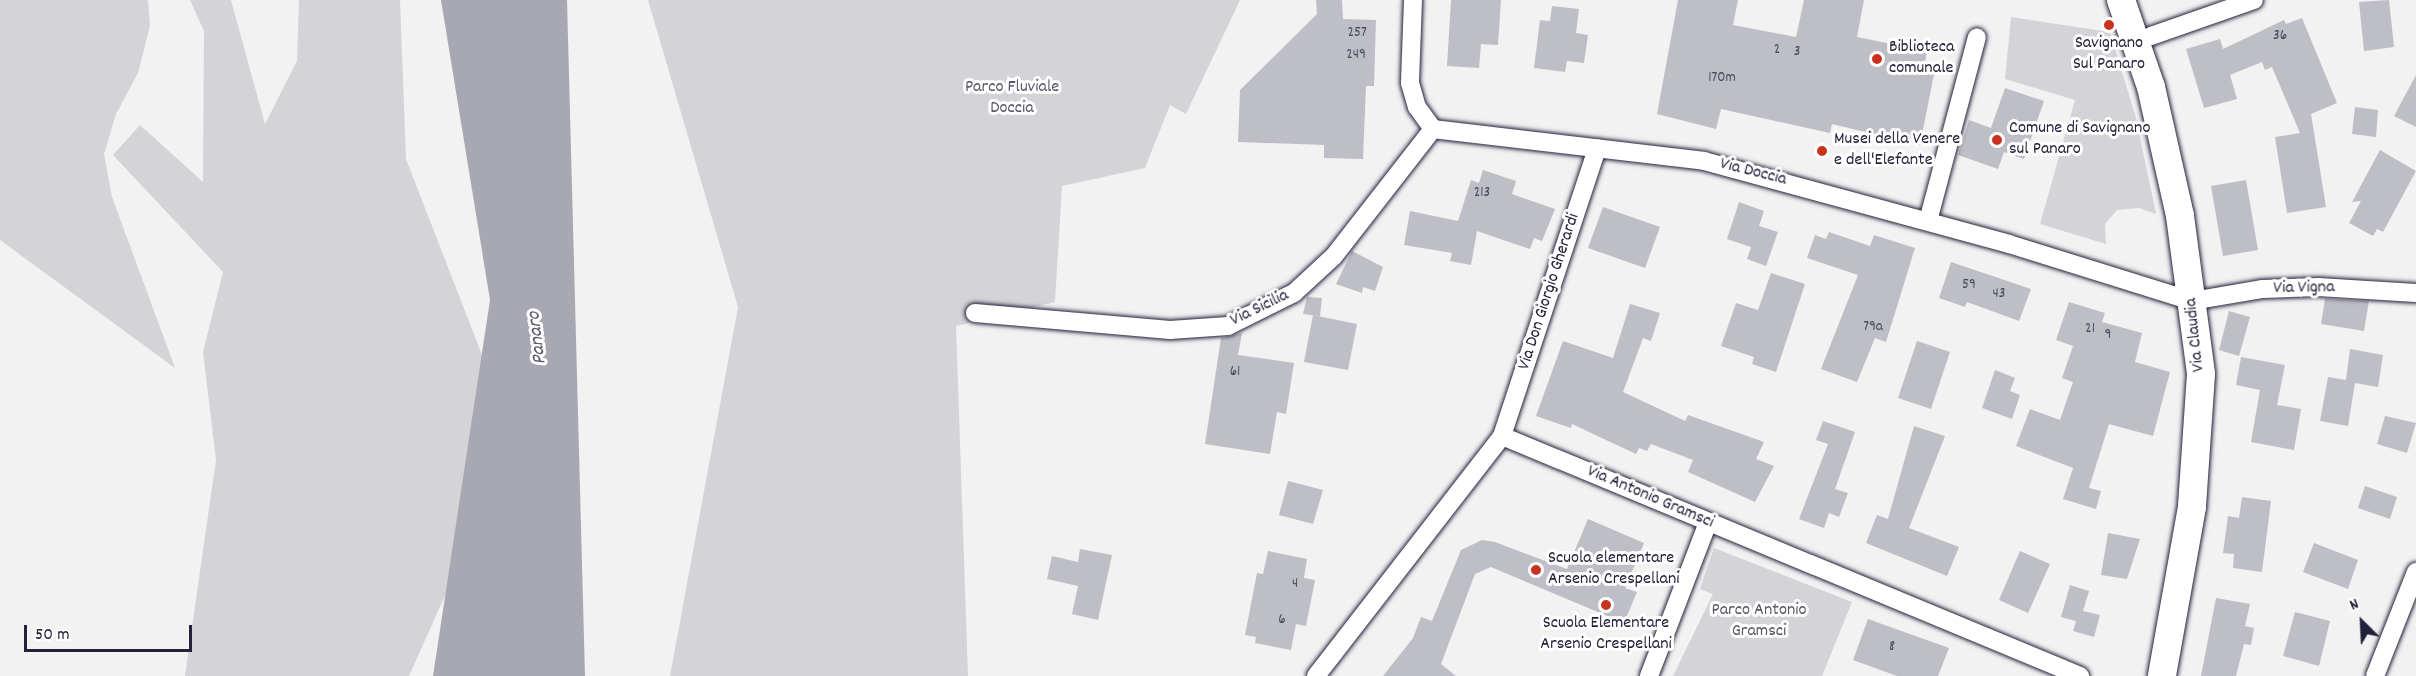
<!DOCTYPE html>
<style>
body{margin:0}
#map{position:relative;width:2416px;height:676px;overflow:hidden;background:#f2f2f3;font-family:Dekko,sans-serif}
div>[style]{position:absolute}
.green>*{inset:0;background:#d3d3d8}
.water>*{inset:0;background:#a8a8b2}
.building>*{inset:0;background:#bebec6}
.roads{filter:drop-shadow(0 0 2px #22223b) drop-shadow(0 0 2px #22223b)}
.minor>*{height:18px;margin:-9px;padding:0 9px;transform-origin:9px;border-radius:9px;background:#fff}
.primary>*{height:28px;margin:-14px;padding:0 14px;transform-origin:14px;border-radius:14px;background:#fff}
.dots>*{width:16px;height:16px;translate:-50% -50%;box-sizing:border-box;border:3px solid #fff;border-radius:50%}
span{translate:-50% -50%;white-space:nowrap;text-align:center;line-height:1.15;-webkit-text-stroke:6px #fff;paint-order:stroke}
.number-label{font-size:15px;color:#49495e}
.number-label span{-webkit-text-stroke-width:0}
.poi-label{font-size:18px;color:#22223b}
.left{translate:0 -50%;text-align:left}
.park-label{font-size:18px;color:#57576a}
.street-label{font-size:18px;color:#22223b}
.water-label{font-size:20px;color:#58586b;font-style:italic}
.north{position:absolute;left:2332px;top:592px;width:60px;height:60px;-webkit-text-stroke:4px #fff;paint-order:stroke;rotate:336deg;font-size:16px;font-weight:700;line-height:24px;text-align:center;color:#22223b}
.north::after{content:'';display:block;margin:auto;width:21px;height:27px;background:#22223b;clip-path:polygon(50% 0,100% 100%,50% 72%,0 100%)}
.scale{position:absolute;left:24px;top:625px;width:168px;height:27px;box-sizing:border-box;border:3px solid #22223b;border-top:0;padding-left:8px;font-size:18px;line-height:21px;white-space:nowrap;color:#22223b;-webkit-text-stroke:4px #fff;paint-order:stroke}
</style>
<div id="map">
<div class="green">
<div style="clip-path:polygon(0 0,148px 0,150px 26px,138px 73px,116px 114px,104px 154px,112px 197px,175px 368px,0 240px)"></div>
<div style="clip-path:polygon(190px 0,231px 0,265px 124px,297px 61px,299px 0,400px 0,406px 159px,482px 355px,464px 553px,409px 676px,185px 676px,216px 460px,203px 352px,223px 272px,113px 155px,140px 125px,203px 182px,204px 31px)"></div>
<div style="clip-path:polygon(648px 0,1240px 0,1186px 114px,1170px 105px,1145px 168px,1062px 186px,1055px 302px,956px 326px,968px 676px,670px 676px,738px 307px)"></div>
<div style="clip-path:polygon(2011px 17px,2110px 32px,2136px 118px,2156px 214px,2139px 208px,2117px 210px,2105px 224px,2106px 244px,2040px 224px,2075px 100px,2005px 79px)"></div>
<div style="clip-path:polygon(1714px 548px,1852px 602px,1822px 676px,1673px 676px,1713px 594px,1700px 589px)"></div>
</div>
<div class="water">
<div style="clip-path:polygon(441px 0,567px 0,585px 676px,433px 676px,490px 300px)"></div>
</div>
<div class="building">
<div style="clip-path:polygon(1316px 0,1342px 0,1343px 19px,1376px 20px,1374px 86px,1366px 86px,1363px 159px,1324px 158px,1324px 145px,1238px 142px,1240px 90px,1317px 14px)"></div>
<div style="clip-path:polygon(1451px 0,1501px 0,1498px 45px,1481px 44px,1479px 68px,1447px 66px)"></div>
<div style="clip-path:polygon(1678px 0,1738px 0,1733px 25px,1796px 37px,1804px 0,1864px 0,1857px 37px,1927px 51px,1925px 62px,1936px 64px,1920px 145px,1832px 124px,1830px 133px,1721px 109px,1716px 129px,1657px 114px)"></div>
<div style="clip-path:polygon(2389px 0,2394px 47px,2364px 51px,2359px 2px)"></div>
<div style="clip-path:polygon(1552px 6px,1579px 9px,1576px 33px,1588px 35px,1584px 63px,1567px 61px,1565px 72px,1534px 68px,1540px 20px,1550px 21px)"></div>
<div style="clip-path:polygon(2302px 18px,2337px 103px,2311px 114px,2326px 207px,2287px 213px,2275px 137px,2300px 133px,2272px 67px,2265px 70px,2262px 62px,2230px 75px,2237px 99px,2204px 108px,2186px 49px,2220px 39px,2223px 49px,2284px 20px,2286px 24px)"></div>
<div style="clip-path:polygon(2416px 75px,2416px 127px,2394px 116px)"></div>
<div style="clip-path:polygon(2005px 88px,2044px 101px,2024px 159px,2004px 152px,1998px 169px,1958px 155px,1969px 120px,1991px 128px)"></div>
<div style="clip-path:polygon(2355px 107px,2378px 110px,2376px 137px,2352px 134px)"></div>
<div style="clip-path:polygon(2380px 150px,2416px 171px,2383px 232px,2377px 229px,2373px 236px,2349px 223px,2361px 201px,2352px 202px)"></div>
<div style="clip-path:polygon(1483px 170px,1516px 181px,1512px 194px,1555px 209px,1542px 241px,1534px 238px,1530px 249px,1477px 231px,1471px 265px,1450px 261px,1452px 253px,1404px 245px,1410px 211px,1458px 221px,1471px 180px,1479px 183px)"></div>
<div style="clip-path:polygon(2246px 180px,2258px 250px,2223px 256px,2211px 186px)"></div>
<div style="clip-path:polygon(1739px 202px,1764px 211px,1759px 226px,1778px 232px,1766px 266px,1747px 259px,1751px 247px,1727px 239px)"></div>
<div style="clip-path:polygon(1603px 207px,1660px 227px,1645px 268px,1588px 248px)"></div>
<div style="clip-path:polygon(1829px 232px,1870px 246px,1874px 235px,1915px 248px,1886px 342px,1875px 338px,1857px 382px,1821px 369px,1858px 275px,1807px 258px,1815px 235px,1826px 239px)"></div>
<div style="clip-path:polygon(1352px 251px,1383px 267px,1375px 291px,1363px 287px,1362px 293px,1336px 284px)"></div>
<div style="clip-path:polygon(1951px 262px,2031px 289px,2019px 321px,1967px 302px,1965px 307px,1939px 298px)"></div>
<div style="clip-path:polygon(1771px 273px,1805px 284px,1776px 372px,1752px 364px,1754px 357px,1721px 346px,1736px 303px,1758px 310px)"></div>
<div style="clip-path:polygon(1307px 297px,1322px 298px,1320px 316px,1303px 314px)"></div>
<div style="clip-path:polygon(2325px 299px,2369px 301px,2364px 331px,2321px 324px)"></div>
<div style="clip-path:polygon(2069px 302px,2105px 313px,2102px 322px,2142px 333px,2135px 362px,2170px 372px,2153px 436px,2109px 424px,2089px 488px,2101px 491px,2096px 509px,2063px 499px,2073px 468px,2016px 446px,2030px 409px,2060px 420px,2073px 382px,2062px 378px,2073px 346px,2056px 340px)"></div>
<div style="clip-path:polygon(1630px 304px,1660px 313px,1651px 341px,1643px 338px,1623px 392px,1685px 421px,1688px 415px,1764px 442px,1756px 459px,1774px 466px,1755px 502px,1688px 472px,1693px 460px,1651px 444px,1647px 451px,1639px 448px,1636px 454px,1572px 424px,1571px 428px,1536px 416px,1563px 341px,1613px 358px)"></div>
<div style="clip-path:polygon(2229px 311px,2250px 317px,2239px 356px,2219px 350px)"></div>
<div style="clip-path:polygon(1313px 315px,1357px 324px,1348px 370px,1304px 362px)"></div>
<div style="clip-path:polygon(1242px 333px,1238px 355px,1294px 363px,1286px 414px,1277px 412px,1270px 454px,1205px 444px,1221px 338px)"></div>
<div style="clip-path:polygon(1917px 341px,1950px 352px,1931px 409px,1898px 398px)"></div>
<div style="clip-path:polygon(2350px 349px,2383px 355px,2378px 387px,2355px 383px,2348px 426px,2320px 421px,2328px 377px,2346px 380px)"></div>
<div style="clip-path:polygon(2241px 357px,2285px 365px,2277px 405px,2301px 409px,2294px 450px,2251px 442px,2260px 390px,2236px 385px)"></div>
<div style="clip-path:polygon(1995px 370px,2015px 378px,2010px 391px,2020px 395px,2012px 419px,1982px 408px)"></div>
<div style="clip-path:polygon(2385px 416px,2416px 423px,2407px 453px,2377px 444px)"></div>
<div style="clip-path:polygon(1823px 421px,1855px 432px,1835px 489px,1848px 493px,1839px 517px,1829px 513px,1824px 528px,1799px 519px,1828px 444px,1816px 440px)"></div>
<div style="clip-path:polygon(1914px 426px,1945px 436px,1909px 528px,1959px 547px,1947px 576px,1866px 543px,1877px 515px,1888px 519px)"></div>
<div style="clip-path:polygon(1288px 481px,1323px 490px,1313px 524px,1279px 515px)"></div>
<div style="clip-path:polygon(2365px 486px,2397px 497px,2390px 519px,2358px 508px)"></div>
<div style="clip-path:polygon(2242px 497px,2271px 501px,2262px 572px,2233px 568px,2234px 554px,2223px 553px,2228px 516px,2239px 518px)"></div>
<div style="clip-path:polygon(1588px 519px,1644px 543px,1625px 588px,1637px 592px,1624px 623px,1491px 567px,1475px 574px,1441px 664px,1456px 676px,1383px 676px,1413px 638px,1421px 617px,1432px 621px,1461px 550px,1482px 540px,1495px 542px,1567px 569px)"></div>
<div style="clip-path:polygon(2108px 533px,2140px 539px,2127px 579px,2101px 575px)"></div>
<div style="clip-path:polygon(2314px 543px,2358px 560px,2348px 589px,2303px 572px)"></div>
<div style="clip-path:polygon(1080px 549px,1112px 555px,1098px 620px,1072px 614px,1078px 586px,1047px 579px,1052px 556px,1078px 562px)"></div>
<div style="clip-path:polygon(1268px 551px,1307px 559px,1304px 578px,1315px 580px,1306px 626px,1296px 624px,1291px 650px,1255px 643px,1256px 637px,1245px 635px,1257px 573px,1263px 574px)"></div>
<div style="clip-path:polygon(2020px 551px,2050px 564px,2028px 613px,1999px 600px)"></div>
<div style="clip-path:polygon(2070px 585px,2089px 591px,2083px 611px,2100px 615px,2094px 637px,2073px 631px,2076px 621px,2061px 617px)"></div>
<div style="clip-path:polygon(2216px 598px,2250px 604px,2245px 626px,2254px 628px,2251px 645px,2244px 644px,2236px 676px,2201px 676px)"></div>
<div style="clip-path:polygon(2295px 612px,2330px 621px,2319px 666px,2283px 656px)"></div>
<div style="clip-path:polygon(1868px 619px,1949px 648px,1938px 676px,1897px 676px,1853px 660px)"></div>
</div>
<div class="roads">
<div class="minor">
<div style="left:1413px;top:0;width:83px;rotate:92.1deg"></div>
<div style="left:1410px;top:83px;width:25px;rotate:74deg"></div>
<div style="left:1417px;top:107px;width:27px;rotate:54deg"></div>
<div style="left:1433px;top:129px;width:273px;rotate:6.7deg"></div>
<div style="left:1704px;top:161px;width:316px;rotate:15.2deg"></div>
<div style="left:2009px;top:244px;width:192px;rotate:17.3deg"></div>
<div style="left:2192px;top:301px;width:72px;rotate:-9.6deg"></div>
<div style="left:2263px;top:289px;width:55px;rotate:-2.1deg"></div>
<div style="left:2318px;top:287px;width:98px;rotate:3.5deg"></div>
<div style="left:2151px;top:36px;width:109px;rotate:-19.3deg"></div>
<div style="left:1928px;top:221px;width:190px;rotate:-75.1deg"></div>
<div style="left:975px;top:313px;width:196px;rotate:5deg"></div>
<div style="left:1170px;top:330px;width:58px;rotate:-3.9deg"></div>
<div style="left:1228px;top:326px;width:74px;rotate:-26.6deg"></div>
<div style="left:1294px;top:293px;width:54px;rotate:-42.8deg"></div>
<div style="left:1334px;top:256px;width:161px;rotate:-52.1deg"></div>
<div style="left:1502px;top:436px;width:303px;rotate:-71.7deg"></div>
<div style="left:1316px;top:676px;width:304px;rotate:-52.2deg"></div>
<div style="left:1502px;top:436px;width:626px;rotate:22.55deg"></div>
<div style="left:1649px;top:676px;width:165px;rotate:-69deg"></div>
<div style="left:2375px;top:676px;width:112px;rotate:-68.5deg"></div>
</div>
<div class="primary">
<div style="left:2121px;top:0;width:92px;rotate:71deg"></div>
<div style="left:2151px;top:87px;width:132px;rotate:77.3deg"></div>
<div style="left:2180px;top:216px;width:159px;rotate:82.4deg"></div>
<div style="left:2201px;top:374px;width:133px;rotate:93.9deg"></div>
<div style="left:2192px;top:507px;width:172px;rotate:100.1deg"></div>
</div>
</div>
<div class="dots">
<div style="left:2109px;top:25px;background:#c8321e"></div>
<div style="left:1877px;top:59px;background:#c8321e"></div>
<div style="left:1997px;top:140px;background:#c8321e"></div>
<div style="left:1822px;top:151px;background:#c8321e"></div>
<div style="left:1536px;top:570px;background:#c8321e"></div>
<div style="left:1606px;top:605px;background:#c8321e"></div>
</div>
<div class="number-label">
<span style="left:1357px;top:34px">257</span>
<span style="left:2280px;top:37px">36</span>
<span style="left:1777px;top:51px">2</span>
<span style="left:1797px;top:53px">3</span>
<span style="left:1356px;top:56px">249</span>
<span style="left:1722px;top:79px">170m</span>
<span style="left:1482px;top:194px">213</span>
<span style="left:1969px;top:286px">59</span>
<span style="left:1999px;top:295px">43</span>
<span style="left:1873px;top:328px">79a</span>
<span style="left:2090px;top:330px">21</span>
<span style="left:2108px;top:336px">9</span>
<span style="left:1235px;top:373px">61</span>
<span style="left:1295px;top:585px">4</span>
<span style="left:1282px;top:621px">6</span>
<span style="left:1892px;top:648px">8</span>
</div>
<div class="poi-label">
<span style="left:2109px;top:55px">Savignano<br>Sul Panaro</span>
<span class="left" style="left:1889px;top:59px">Biblioteca<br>comunale</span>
<span class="left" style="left:2009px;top:140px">Comune di Savignano<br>sul Panaro</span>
<span class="left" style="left:1834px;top:151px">Musei della Venere<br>e dell'Elefante</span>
<span class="left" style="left:1548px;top:570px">Scuola elementare<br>Arsenio Crespellani</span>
<span style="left:1606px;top:635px">Scuola Elementare<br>Arsenio Crespellani</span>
</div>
<div class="park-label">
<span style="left:1012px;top:99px">Parco Fluviale<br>Doccia</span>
<span style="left:1759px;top:622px">Parco Antonio<br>Gramsci</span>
</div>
<div class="street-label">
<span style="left:1753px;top:173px;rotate:14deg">Via Doccia</span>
<span style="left:2304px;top:289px;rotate:-1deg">Via Vigna</span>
<span style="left:1550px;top:292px;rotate:-72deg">Via Don Giorgio Gherardi</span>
<span style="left:1260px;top:309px;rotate:-26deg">Via Sicilia</span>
<span style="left:2196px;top:335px;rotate:-96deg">Via Claudia</span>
<span style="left:1650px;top:498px;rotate:23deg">Via Antonio Gramsci</span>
</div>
<div class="water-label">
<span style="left:538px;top:338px;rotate:-97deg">Panaro</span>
</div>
<div class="north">N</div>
<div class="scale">50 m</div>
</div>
